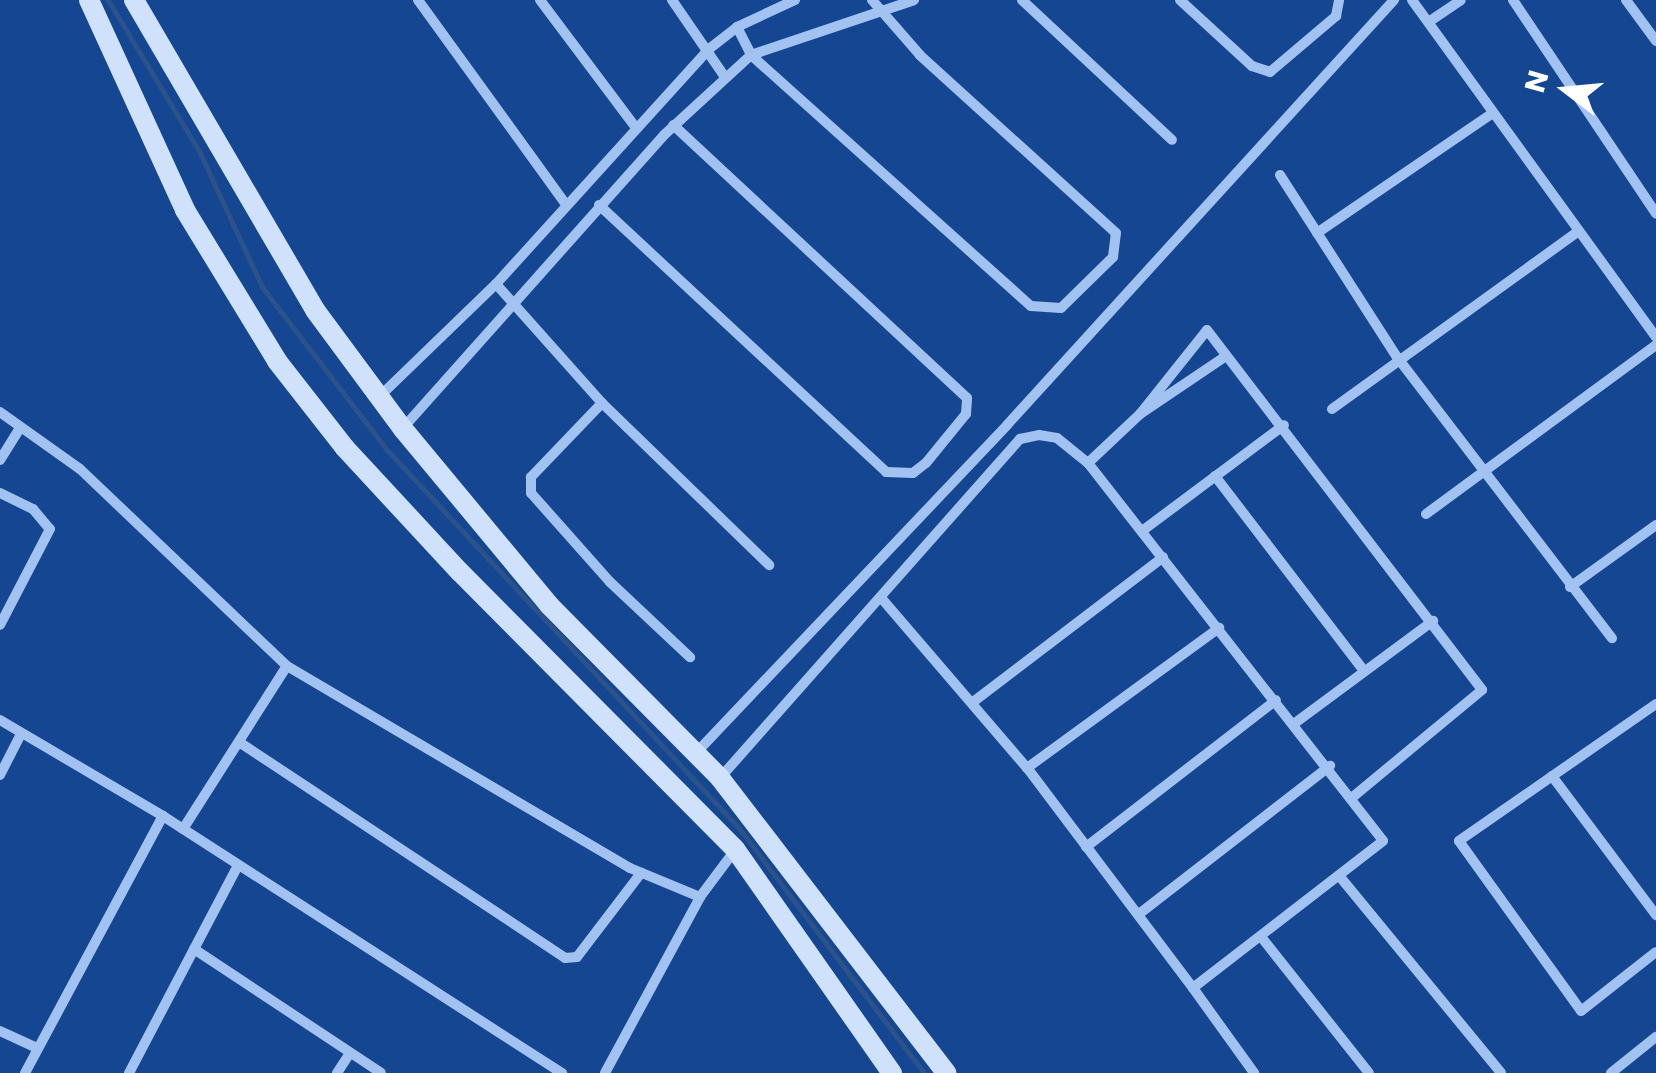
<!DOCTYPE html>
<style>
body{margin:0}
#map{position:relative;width:1656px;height:1073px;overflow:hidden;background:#144692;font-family:Poppins,sans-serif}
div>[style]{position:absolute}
.stream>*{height:5px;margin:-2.5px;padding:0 2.5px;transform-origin:2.5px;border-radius:2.5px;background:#2c528a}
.street>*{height:10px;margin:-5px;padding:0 5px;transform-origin:5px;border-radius:5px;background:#a2c3f1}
.secondary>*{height:20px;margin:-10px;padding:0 10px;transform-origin:10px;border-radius:10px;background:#d0e1fc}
span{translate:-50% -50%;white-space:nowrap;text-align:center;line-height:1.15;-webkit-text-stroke:8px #144692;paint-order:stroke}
.north{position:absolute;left:1516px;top:40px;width:100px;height:100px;-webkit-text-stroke:8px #144692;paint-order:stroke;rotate:286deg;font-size:28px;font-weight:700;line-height:40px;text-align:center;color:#fff}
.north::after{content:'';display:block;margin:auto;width:35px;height:45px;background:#fff;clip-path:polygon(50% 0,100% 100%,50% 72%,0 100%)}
</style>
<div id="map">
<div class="stream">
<div style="left:108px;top:0;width:176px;rotate:58.9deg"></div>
<div style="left:199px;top:151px;width:150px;rotate:65.1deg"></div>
<div style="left:262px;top:287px;width:207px;rotate:52.5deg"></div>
<div style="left:388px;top:451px;width:514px;rotate:47.05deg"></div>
<div style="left:738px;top:827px;width:308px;rotate:52.9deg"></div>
</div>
<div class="street">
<div style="left:418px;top:0;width:251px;rotate:54.1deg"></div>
<div style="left:540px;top:0;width:161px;rotate:53.1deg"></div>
<div style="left:672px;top:0;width:93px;rotate:55.5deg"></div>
<div style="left:1022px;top:0;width:205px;rotate:43deg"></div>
<div style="left:1180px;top:0;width:98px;rotate:42.5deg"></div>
<div style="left:1252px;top:66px;width:19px;rotate:18deg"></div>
<div style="left:1270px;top:72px;width:87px;rotate:-40.3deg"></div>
<div style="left:1336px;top:16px;width:16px;rotate:-79deg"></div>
<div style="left:1412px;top:0;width:416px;rotate:54.1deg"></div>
<div style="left:1513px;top:0;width:257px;rotate:56.2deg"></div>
<div style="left:1626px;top:0;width:51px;rotate:53.8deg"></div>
<div style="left:1430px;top:21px;width:37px;rotate:-34deg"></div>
<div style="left:737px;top:27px;width:31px;rotate:63deg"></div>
<div style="left:751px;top:55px;width:376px;rotate:41.9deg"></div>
<div style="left:1031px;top:306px;width:30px;rotate:4deg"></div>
<div style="left:1061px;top:308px;width:73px;rotate:-44.4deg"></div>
<div style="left:1113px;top:257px;width:24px;rotate:-83deg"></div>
<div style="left:1116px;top:233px;width:265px;rotate:-137.8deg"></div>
<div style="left:920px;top:55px;width:73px;rotate:-131.1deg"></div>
<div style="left:1280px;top:175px;width:216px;rotate:57.3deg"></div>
<div style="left:1397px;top:357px;width:354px;rotate:52.6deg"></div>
<div style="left:599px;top:205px;width:392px;rotate:42.9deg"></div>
<div style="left:886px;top:472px;width:27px;rotate:2deg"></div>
<div style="left:913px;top:473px;width:16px;rotate:-38deg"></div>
<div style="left:926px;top:463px;width:63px;rotate:-50.8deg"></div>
<div style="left:966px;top:414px;width:16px;rotate:-86deg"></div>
<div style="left:967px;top:398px;width:401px;rotate:-137.1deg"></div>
<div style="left:1317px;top:233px;width:213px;rotate:-34.3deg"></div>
<div style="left:496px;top:284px;width:159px;rotate:48.3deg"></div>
<div style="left:602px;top:403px;width:233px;rotate:44.1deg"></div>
<div style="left:380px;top:396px;width:161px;rotate:-44deg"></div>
<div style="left:496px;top:284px;width:317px;rotate:-47.8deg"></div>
<div style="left:709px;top:49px;width:36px;rotate:-38deg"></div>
<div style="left:737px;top:27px;width:64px;rotate:-25deg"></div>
<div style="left:602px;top:403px;width:103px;rotate:133.8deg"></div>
<div style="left:531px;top:477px;width:16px;rotate:90deg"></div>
<div style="left:531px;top:493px;width:119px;rotate:48.4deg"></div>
<div style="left:610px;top:582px;width:110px;rotate:43.2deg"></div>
<div style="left:1332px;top:409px;width:304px;rotate:-35.8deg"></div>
<div style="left:0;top:412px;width:98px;rotate:35.5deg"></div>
<div style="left:80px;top:469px;width:286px;rotate:43.6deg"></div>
<div style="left:287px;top:666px;width:398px;rotate:30.5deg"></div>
<div style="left:630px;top:868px;width:76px;rotate:22.5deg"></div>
<div style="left:1140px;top:414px;width:107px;rotate:-51.4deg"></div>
<div style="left:1207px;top:330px;width:453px;rotate:52.6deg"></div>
<div style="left:1482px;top:690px;width:166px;rotate:140.4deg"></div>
<div style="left:403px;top:428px;width:392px;rotate:-48.3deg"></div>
<div style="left:664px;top:135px;width:118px;rotate:-42.6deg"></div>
<div style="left:751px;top:55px;width:172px;rotate:-18.6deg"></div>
<div style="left:0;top:460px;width:38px;rotate:-58deg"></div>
<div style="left:1088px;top:463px;width:71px;rotate:-43.3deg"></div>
<div style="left:1140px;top:414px;width:104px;rotate:-34deg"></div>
<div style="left:1215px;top:476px;width:245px;rotate:52.6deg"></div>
<div style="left:0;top:493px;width:37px;rotate:26deg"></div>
<div style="left:33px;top:509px;width:26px;rotate:50deg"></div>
<div style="left:50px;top:529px;width:108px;rotate:117.5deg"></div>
<div style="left:1426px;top:514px;width:285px;rotate:-36.3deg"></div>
<div style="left:1142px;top:531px;width:177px;rotate:-36.7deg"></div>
<div style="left:1570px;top:587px;width:106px;rotate:-35.8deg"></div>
<div style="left:973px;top:702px;width:239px;rotate:-37.3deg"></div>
<div style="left:1656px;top:704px;width:240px;rotate:145.2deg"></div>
<div style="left:1459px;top:841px;width:209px;rotate:54.3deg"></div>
<div style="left:1581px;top:1011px;width:95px;rotate:-38.2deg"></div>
<div style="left:0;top:720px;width:189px;rotate:30.5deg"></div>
<div style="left:163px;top:816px;width:475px;rotate:32.8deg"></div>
<div style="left:1295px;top:723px;width:172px;rotate:-36.5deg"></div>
<div style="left:239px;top:742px;width:391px;rotate:33.5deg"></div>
<div style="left:565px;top:958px;width:12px;rotate:-5deg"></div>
<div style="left:577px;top:957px;width:106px;rotate:-52.7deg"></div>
<div style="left:696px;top:753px;width:452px;rotate:-46.5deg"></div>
<div style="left:1007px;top:425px;width:575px;rotate:-47.68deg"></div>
<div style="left:1027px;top:768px;width:238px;rotate:-36.1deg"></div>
<div style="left:0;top:775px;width:46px;rotate:-62.9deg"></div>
<div style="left:1552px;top:776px;width:174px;rotate:53.2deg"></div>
<div style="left:720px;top:778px;width:453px;rotate:-48.5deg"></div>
<div style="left:1020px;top:439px;width:19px;rotate:-12deg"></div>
<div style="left:1039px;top:435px;width:18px;rotate:9deg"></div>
<div style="left:1057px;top:438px;width:40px;rotate:39deg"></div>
<div style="left:1088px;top:463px;width:479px;rotate:52deg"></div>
<div style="left:1383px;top:841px;width:240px;rotate:142.3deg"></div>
<div style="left:1193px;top:988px;width:276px;rotate:-127deg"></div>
<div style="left:1027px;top:768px;width:221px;rotate:-130.6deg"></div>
<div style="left:183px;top:829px;width:193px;rotate:-57.5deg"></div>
<div style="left:1086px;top:847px;width:240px;rotate:-37.7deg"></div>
<div style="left:1341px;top:878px;width:252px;rotate:50.6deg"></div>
<div style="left:1139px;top:914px;width:242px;rotate:-37.8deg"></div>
<div style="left:1262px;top:938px;width:172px;rotate:51.6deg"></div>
<div style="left:194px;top:949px;width:224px;rotate:33.5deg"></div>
<div style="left:1193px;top:988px;width:105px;rotate:54.3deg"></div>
<div style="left:0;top:1031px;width:41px;rotate:24.7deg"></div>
<div style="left:25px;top:1073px;width:292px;rotate:-61.8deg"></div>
<div style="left:129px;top:1073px;width:235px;rotate:-62.3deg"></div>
<div style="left:337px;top:1073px;width:24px;rotate:-57deg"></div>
<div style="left:605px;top:1073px;width:200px;rotate:-61.6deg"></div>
<div style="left:700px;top:897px;width:59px;rotate:-53.3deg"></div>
<div style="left:1611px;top:1073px;width:58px;rotate:-38.7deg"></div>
</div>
<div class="secondary">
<div style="left:89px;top:0;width:231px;rotate:65.4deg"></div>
<div style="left:185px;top:210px;width:177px;rotate:58.6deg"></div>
<div style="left:277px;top:361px;width:110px;rotate:52deg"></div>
<div style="left:345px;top:448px;width:169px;rotate:47.2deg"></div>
<div style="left:460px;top:572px;width:390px;rotate:45.2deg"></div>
<div style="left:735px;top:849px;width:274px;rotate:55deg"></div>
<div style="left:134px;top:0;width:359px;rotate:59.7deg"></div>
<div style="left:315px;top:310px;width:148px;rotate:53.5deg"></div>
<div style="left:403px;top:429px;width:229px;rotate:50.3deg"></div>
<div style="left:549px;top:605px;width:243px;rotate:45.3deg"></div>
<div style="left:720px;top:778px;width:372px;rotate:52.5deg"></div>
</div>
<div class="north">N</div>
</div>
